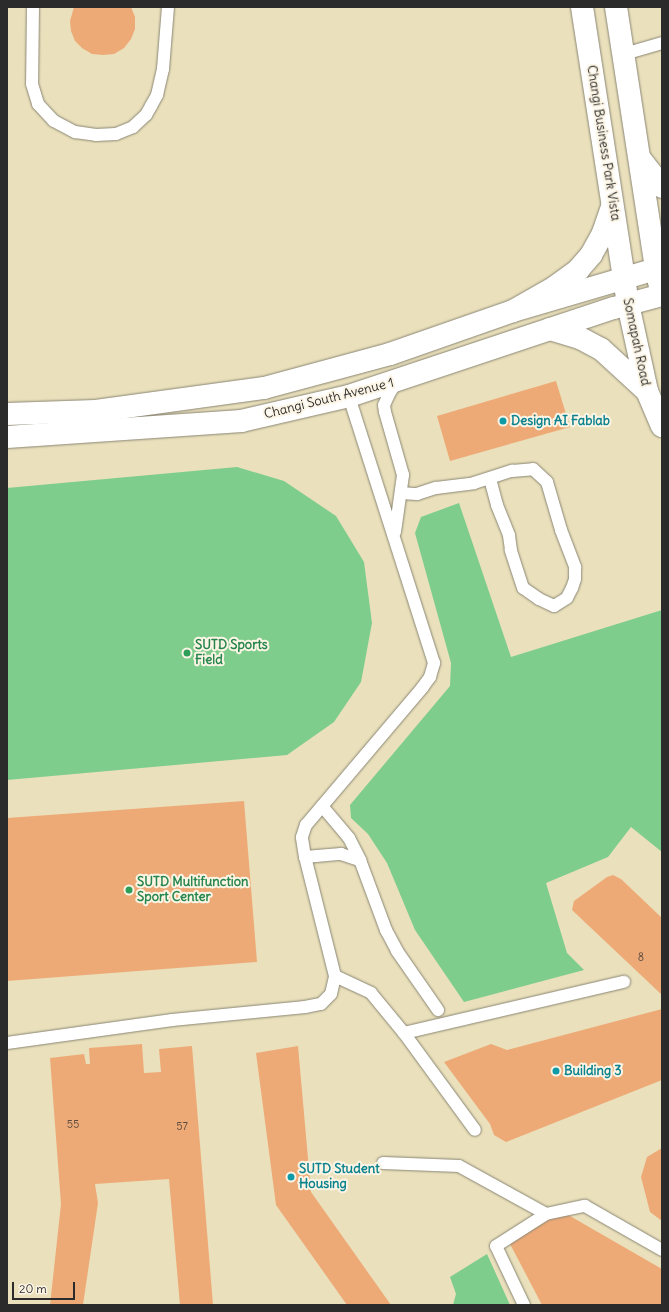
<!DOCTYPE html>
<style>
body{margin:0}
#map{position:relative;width:669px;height:1312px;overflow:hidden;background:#eae0bc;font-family:Delius,sans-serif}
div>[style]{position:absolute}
.green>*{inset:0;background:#7ecd8d}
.building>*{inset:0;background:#edaa77}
.roads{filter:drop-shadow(0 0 1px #8a8674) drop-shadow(0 0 1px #8a8674)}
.service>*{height:12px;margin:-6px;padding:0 6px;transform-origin:6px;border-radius:6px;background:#fff}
.minor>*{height:22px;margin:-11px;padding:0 11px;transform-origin:11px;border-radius:11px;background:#fff}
.secondary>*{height:22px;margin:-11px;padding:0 11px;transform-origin:11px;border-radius:11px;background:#fff}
.dots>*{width:11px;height:11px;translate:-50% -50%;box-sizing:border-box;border:2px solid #fcf5e5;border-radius:50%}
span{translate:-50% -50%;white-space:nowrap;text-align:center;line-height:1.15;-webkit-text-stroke:4px #fcf5e5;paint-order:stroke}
.number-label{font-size:11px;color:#5c4b3e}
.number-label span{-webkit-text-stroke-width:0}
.street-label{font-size:13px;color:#2b2b2b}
.culture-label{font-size:13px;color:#0d838f;font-weight:700}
.left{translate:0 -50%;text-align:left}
.leisure-label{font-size:13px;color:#27864d;font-weight:700}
.frame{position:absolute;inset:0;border:8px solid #2b2b2b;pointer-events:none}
.scale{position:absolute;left:12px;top:1282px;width:63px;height:18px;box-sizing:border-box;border:2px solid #2b2b2b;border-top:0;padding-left:5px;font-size:12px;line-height:14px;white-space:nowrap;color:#2b2b2b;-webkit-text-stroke:3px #fcf5e5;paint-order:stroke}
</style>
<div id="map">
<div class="green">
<div style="clip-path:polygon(237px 467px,284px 481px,336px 516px,364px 562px,372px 623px,361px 682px,334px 722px,287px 755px,7px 780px,7px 488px)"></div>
<div style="clip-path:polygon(459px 503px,511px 657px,662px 610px,662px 852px,631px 827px,608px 857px,546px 883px,567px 953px,584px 970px,464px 1002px,415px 930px,387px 863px,368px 834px,351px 818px,350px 805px,450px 686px,451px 663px,415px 533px,421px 517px)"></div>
<div style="clip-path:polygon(487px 1254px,510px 1305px,453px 1305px,456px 1294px,450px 1277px)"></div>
</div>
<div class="building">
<div style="clip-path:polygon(74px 7px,131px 7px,135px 17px,135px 29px,131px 39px,124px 48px,114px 54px,103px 55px,92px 54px,82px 48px,75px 41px,71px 31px,70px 21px)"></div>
<div style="clip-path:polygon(556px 381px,570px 427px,450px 461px,437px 416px)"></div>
<div style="clip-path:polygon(244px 801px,257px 962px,7px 981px,7px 818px)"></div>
<div style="clip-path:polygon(613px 875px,621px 879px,662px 918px,662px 995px,572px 910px,574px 901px,607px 877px)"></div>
<div style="clip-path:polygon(662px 1009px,662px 1080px,506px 1142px,494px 1135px,490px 1124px,444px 1062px,491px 1044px,507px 1050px)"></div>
<div style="clip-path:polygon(142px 1044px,144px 1073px,161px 1072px,159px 1049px,192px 1046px,213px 1305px,180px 1305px,169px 1179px,95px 1184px,98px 1203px,83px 1305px,50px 1305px,61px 1204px,50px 1058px,84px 1054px,86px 1064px,90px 1064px,89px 1048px)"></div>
<div style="clip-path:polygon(298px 1046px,311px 1192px,391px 1305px,347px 1305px,276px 1205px,256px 1053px)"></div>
<div style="clip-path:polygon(662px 1148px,662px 1221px,650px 1212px,641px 1177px,647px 1157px)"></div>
<div style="clip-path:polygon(563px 1212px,662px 1269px,662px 1305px,542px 1305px,509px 1242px)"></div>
</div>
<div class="roads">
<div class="service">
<div style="left:33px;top:7px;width:77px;rotate:90.7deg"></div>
<div style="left:32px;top:84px;width:21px;rotate:73deg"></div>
<div style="left:38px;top:104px;width:23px;rotate:47deg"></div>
<div style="left:54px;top:121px;width:24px;rotate:28deg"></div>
<div style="left:75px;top:132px;width:21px;rotate:8deg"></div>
<div style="left:96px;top:135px;width:20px;rotate:-3deg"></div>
<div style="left:116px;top:134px;width:18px;rotate:-22deg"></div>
<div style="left:133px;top:127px;width:18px;rotate:-43deg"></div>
<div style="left:146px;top:115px;width:10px;rotate:-61deg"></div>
<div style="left:151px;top:106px;width:13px;rotate:-61deg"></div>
<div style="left:157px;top:95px;width:27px;rotate:-77deg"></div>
<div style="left:163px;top:69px;width:62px;rotate:-85.4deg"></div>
<div style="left:624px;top:54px;width:40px;rotate:-16deg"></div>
<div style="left:401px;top:493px;width:16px;rotate:4deg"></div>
<div style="left:417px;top:494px;width:20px;rotate:-18deg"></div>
<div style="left:436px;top:488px;width:38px;rotate:-7deg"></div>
<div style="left:474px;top:483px;width:40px;rotate:-18deg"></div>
<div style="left:512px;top:471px;width:21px;rotate:-5deg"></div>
<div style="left:533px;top:469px;width:19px;rotate:43deg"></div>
<div style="left:547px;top:482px;width:50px;rotate:73.7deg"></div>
<div style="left:561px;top:530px;width:40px;rotate:69deg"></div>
<div style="left:575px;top:567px;width:12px;rotate:90deg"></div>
<div style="left:575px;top:579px;width:9px;rotate:108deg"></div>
<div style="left:572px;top:588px;width:11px;rotate:117deg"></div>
<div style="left:567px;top:598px;width:15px;rotate:148deg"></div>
<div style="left:554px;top:606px;width:17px;rotate:-155deg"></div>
<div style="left:539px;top:599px;width:19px;rotate:-145deg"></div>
<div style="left:523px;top:588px;width:40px;rotate:-108deg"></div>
<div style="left:511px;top:550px;width:15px;rotate:-98deg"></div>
<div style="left:509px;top:535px;width:32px;rotate:-112deg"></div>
<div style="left:497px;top:505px;width:27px;rotate:-105deg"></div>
<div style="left:395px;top:532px;width:58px;rotate:-82deg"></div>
<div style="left:403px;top:475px;width:66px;rotate:-105.9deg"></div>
<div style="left:385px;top:412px;width:7px;rotate:-98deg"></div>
<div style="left:384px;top:405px;width:14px;rotate:-65deg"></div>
<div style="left:390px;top:392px;width:12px;rotate:-55deg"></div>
<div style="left:322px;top:806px;width:42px;rotate:49.8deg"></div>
<div style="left:349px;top:838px;width:25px;rotate:63deg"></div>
<div style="left:360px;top:860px;width:75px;rotate:69.6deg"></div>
<div style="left:386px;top:930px;width:24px;rotate:62deg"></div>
<div style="left:397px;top:951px;width:72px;rotate:55.2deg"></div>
<div style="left:305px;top:857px;width:36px;rotate:-5deg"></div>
<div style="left:341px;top:854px;width:20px;rotate:18deg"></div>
<div style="left:335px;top:976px;width:40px;rotate:25deg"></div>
<div style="left:371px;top:993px;width:52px;rotate:50.5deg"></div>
<div style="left:404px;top:1033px;width:120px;rotate:53.8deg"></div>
<div style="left:404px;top:1033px;width:226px;rotate:-13.1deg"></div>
<div style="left:7px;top:1043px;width:167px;rotate:-7.9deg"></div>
<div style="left:172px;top:1020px;width:134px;rotate:-5.6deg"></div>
<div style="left:305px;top:1007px;width:16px;rotate:-11deg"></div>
<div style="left:321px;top:1004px;width:14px;rotate:-45deg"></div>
<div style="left:331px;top:994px;width:18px;rotate:-77deg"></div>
<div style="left:335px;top:976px;width:123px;rotate:-104.1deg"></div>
<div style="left:305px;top:857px;width:20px;rotate:-99deg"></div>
<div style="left:302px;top:837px;width:13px;rotate:-72deg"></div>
<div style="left:306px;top:825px;width:180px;rotate:-49.7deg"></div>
<div style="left:422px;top:688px;width:14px;rotate:-54deg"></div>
<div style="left:430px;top:677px;width:15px;rotate:-74deg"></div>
<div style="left:434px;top:663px;width:280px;rotate:-107.7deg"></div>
<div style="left:383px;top:1163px;width:76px;rotate:2.3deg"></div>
<div style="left:459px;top:1166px;width:99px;rotate:28.9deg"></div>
<div style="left:524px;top:1305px;width:65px;rotate:-115.4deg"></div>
<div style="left:496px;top:1246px;width:59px;rotate:-32.6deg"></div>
<div style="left:546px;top:1214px;width:40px;rotate:-12deg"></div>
<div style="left:585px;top:1206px;width:89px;rotate:29.7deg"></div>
</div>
<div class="minor">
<div style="left:7px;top:414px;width:89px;rotate:-1.9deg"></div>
<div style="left:96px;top:411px;width:170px;rotate:-7.8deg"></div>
<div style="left:264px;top:388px;width:131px;rotate:-15.1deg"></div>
<div style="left:390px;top:354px;width:130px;rotate:-19.3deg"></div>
<div style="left:513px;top:311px;width:149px;rotate:-16.4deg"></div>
<div style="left:7px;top:437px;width:235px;rotate:-3.9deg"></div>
<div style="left:241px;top:421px;width:111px;rotate:-13deg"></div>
<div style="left:349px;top:396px;width:279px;rotate:-18.4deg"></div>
<div style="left:614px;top:308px;width:50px;rotate:-15.2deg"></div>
</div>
<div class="secondary">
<div style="left:582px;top:7px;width:301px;rotate:81.2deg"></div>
<div style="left:628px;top:304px;width:89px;rotate:77.7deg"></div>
<div style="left:647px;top:391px;width:38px;rotate:67deg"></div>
<div style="left:616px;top:7px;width:265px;rotate:81.3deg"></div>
<div style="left:656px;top:269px;width:26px;rotate:77deg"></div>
<div style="left:641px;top:160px;width:34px;rotate:52deg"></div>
<div style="left:513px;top:311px;width:48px;rotate:-29.7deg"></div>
<div style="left:555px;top:287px;width:29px;rotate:-36deg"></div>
<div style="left:578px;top:270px;width:20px;rotate:-49deg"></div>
<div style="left:591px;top:255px;width:25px;rotate:-61deg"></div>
<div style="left:603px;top:233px;width:28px;rotate:-71deg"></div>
<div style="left:550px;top:329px;width:31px;rotate:17deg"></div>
<div style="left:580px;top:338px;width:24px;rotate:28deg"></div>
<div style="left:601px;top:349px;width:62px;rotate:42.4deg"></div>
</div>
</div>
<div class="dots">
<div style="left:503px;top:421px;background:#0f9aa8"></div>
<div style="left:187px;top:653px;background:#2e9e5b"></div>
<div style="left:129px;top:890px;background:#2e9e5b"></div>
<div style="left:556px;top:1071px;background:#0f9aa8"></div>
<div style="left:291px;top:1177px;background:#0f9aa8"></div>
</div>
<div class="number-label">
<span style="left:641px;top:957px">8</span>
<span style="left:73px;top:1124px">55</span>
<span style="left:182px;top:1126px">57</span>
</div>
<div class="street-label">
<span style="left:603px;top:143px;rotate:81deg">Changi Business Park Vista</span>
<span style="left:636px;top:342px;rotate:78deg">Somapah Road</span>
<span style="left:329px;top:399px;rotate:-14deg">Changi South Avenue 1</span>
</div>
<div class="culture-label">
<span class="left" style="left:511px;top:421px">Design AI Fablab</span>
<span class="left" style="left:564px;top:1071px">Building 3</span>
<span class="left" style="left:299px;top:1177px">SUTD Student<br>Housing</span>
</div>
<div class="leisure-label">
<span class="left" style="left:195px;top:653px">SUTD Sports<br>Field</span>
<span class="left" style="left:137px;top:890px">SUTD Multifunction<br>Sport Center</span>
</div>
<div class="frame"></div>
<div class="scale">20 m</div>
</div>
